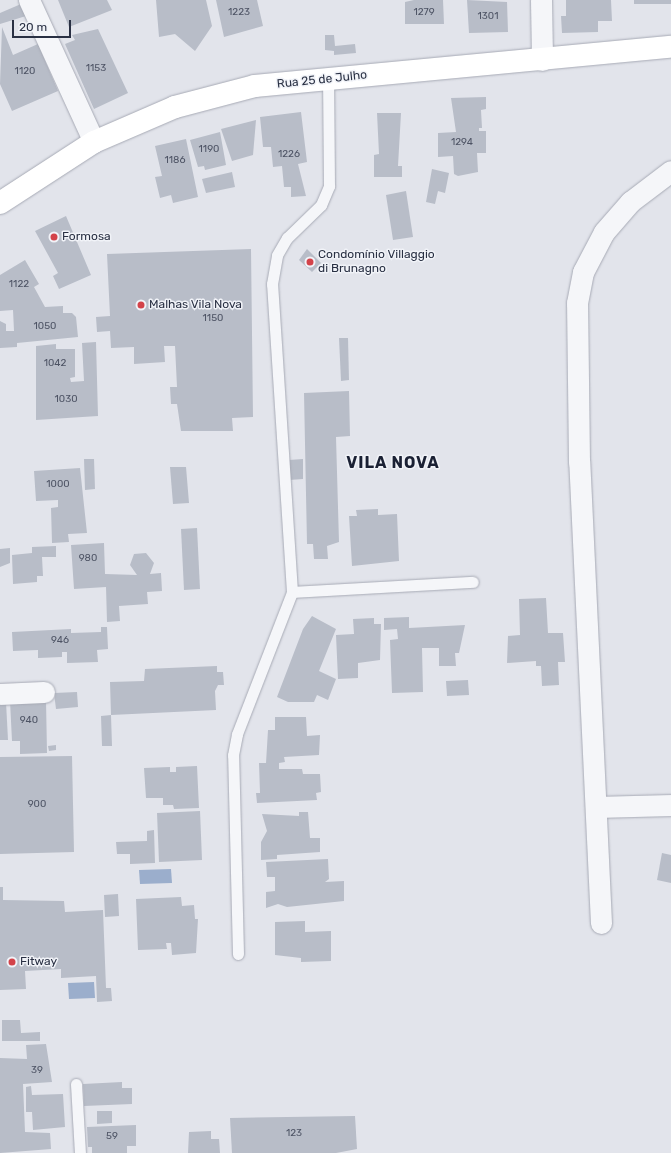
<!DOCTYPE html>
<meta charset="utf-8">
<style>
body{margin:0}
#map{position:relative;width:671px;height:1153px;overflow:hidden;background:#e2e4eb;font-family:Rubik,sans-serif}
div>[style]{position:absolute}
.water>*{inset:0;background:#9baecc}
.building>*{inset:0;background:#b8bdc8}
.roads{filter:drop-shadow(0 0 1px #a7aab5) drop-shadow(0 0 1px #a7aab5)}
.service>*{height:11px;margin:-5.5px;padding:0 5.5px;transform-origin:5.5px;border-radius:5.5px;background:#f5f6f9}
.minor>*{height:21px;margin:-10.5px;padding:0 10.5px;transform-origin:10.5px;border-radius:10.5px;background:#f5f6f9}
.secondary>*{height:22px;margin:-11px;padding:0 11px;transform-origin:11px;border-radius:11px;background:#fff}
.dots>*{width:11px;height:11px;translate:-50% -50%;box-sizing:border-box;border:2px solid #f1f3f8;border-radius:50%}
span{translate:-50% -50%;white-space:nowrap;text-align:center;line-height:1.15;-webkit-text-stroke:3px #f1f3f8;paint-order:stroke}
.number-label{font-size:10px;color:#4d5364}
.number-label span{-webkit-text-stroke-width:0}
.street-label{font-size:12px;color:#293043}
.poi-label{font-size:12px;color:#293043}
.left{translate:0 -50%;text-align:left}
.district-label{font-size:16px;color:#1b2134;font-weight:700;letter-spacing:1px}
.scale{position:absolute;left:12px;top:20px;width:59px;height:18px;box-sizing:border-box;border:2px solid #293043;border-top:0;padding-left:5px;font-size:12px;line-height:14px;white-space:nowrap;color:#293043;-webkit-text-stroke:3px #f1f3f8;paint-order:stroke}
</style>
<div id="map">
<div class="water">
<div style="clip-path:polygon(171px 869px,172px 883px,140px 884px,139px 870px)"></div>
<div style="clip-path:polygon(94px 982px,95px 998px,69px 999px,68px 983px)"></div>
</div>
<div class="building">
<div style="clip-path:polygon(58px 0,107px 0,112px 10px,69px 27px)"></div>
<div style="clip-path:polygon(156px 0,206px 0,212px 26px,195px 51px,175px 34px,159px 37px)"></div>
<div style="clip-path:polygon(216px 0,257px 0,263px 26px,224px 37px)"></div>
<div style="clip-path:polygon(414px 0,443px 0,444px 24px,405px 24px,405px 2px)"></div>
<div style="clip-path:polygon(467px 0,507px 2px,508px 32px,469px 33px)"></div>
<div style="clip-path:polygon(566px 0,611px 0,612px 21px,598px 21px,598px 32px,562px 33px,561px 16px,566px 16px)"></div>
<div style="clip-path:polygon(634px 0,671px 0,671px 4px,634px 4px)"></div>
<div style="clip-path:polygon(21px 4px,26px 16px,0 24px,0 13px)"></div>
<div style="clip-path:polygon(2px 27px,13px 55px,38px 44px,58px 91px,12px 111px,0 84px)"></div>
<div style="clip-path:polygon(98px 29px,128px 93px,94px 109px,65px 44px,75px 40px,72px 35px)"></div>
<div style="clip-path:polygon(325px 35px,334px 35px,335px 46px,355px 44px,356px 53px,334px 55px,334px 51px,325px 50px)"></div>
<div style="clip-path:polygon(486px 97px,486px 109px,481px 110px,482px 128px,479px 128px,479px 131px,486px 131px,486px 153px,477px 153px,478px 172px,458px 176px,454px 174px,453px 156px,438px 157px,438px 133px,456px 132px,451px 98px)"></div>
<div style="clip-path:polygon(301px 112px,307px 162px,298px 164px,306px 196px,291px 197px,291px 187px,284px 187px,282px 166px,273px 167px,271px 147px,263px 147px,260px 117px)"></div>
<div style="clip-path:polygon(377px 113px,401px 113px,398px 166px,402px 166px,402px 177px,374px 177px,374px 155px,379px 154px)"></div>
<div style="clip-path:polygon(256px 120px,253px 155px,232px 161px,221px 129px)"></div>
<div style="clip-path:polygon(220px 132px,226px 165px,205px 170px,204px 166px,198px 167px,190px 140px)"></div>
<div style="clip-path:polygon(186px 139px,198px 197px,173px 203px,171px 195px,160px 198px,155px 177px,162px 176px,155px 146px)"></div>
<div style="clip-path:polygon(432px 169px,449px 173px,445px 193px,438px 191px,435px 204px,426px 202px)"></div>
<div style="clip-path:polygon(232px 172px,235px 187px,206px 193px,202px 179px)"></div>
<div style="clip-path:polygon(406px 191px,413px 237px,393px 240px,386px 195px)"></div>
<div style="clip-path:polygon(66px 216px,91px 275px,59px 289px,53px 276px,58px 273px,35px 231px)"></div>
<div style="clip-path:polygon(251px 249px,253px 417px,232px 418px,233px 431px,181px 431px,177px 404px,171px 404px,170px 387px,177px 387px,175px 346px,164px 346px,165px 362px,134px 364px,134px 347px,111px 348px,110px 331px,97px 332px,96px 317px,110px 316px,107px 254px)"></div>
<div style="clip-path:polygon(307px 249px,321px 263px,312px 272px,299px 260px)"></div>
<div style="clip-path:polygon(25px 260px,39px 284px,34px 287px,45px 307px,63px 306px,63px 313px,72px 313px,76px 317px,78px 337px,17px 343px,17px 347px,0 348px,0 321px,6px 324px,6px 331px,14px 331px,13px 310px,0 311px,0 275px)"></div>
<div style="clip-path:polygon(339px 338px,348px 338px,349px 380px,341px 381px)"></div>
<div style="clip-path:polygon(96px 342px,98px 416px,36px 420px,36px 346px,56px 344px,56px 349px,75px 349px,75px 377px,70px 378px,71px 382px,84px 381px,82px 343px)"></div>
<div style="clip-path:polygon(349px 391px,350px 436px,336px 437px,339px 542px,327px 546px,328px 559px,314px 559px,313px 544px,307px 544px,304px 393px)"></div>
<div style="clip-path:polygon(84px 459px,94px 459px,95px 489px,85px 490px)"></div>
<div style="clip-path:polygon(303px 459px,303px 479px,289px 480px,289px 460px)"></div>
<div style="clip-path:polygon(170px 467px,186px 467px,189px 503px,173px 504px)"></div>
<div style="clip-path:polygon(80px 468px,87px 533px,68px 534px,69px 542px,52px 543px,51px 508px,58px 507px,58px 500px,36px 501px,34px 471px)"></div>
<div style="clip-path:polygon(378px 509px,378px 515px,397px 514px,399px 561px,352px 566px,349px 516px,357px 516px,356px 510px)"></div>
<div style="clip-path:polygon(197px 528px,200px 589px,184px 590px,181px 529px)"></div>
<div style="clip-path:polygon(104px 543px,105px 574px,137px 575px,130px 565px,134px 554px,146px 553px,154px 563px,150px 574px,161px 573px,162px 591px,147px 592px,148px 604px,119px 606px,120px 621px,107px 622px,106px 587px,74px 589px,71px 545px)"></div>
<div style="clip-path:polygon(56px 546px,56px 557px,42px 557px,43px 576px,37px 576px,37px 582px,13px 584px,12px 555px,32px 553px,32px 547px)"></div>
<div style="clip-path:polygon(10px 548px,10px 563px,0 567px,0 549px)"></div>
<div style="clip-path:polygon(546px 598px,548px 633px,563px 633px,565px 662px,558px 662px,559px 685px,542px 686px,541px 666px,536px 666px,536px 661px,507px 663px,508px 636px,520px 635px,519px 599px)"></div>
<div style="clip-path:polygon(312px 616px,336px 629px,319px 671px,336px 679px,328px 700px,317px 695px,314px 702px,288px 702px,277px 697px,303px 629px)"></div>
<div style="clip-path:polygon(409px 617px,409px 628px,465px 625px,459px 653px,455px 653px,456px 666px,439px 666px,439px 648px,422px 648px,423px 692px,392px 693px,390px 640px,398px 639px,397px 629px,384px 630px,384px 618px)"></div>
<div style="clip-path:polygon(374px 618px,374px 624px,381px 624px,380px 660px,358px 663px,358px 678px,338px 679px,336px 635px,354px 634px,353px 619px)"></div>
<div style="clip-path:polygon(101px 627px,107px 627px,108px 649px,97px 650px,98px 662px,67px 663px,67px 652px,62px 652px,62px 657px,38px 658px,38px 650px,13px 651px,12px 632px,71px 629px,71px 633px,101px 632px)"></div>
<div style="clip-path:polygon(217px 666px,217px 672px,223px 672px,224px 685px,218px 685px,215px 691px,216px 710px,111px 715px,112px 746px,102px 746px,101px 716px,111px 715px,110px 682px,144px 681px,145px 669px)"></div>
<div style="clip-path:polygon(468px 680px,469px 695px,447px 696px,446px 681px)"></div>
<div style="clip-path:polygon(77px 692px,78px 707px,56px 709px,54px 693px)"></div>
<div style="clip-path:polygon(46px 700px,47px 753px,20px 754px,20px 741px,12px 741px,10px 701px)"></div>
<div style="clip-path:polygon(0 702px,6px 702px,8px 740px,0 740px)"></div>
<div style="clip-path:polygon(275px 717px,306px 717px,307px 736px,320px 735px,319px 755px,284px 757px,285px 762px,279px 763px,279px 769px,302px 769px,303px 774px,320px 774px,321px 792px,316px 793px,317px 800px,257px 803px,256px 793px,260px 793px,259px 763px,266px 763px,268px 730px,275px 730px)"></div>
<div style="clip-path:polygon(56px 745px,56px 750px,49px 751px,48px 746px)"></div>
<div style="clip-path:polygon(72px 756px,74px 852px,0 854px,0 757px)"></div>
<div style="clip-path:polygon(197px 766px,199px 808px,174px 809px,173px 805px,163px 805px,163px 798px,146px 798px,144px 768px,170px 767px,170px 772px,176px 772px,176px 767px)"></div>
<div style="clip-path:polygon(200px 811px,202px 860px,159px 862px,157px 813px)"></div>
<div style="clip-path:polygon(299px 812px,308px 812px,310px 838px,320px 838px,320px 852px,277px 855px,277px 859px,261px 860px,261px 842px,267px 831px,262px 814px,299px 816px)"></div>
<div style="clip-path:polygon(154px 830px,155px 863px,130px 864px,130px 854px,117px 854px,116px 842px,147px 841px,147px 831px)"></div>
<div style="clip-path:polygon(662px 853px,671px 855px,671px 883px,657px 880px)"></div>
<div style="clip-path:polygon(328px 859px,329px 879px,325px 882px,344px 881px,344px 901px,287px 907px,278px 904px,266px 908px,266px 892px,275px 891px,275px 877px,267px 877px,266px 862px)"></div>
<div style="clip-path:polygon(0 887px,3px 887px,3px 900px,64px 901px,65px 912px,103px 910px,106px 988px,111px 988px,112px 1001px,97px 1002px,96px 976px,61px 978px,61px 969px,25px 971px,26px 989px,0 990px)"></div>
<div style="clip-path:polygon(118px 894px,119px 916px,105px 917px,104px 895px)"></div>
<div style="clip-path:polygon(181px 897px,182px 906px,194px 905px,195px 919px,198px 919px,196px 953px,172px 955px,171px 943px,166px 943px,167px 949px,138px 950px,136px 899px)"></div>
<div style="clip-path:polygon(305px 921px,305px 932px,331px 931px,331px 961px,301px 962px,301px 958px,275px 955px,275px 922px)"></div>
<div style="clip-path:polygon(2px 1020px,20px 1020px,21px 1033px,40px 1032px,40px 1041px,2px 1041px)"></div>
<div style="clip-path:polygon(46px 1044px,52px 1082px,23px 1084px,25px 1132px,50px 1133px,51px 1149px,0 1153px,0 1058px,27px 1059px,26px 1045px)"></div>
<div style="clip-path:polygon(122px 1082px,122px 1088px,132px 1088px,132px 1104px,84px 1106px,83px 1084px)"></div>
<div style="clip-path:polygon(31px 1086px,32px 1095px,63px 1094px,65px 1127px,33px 1130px,32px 1112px,26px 1112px,26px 1087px)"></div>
<div style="clip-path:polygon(97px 1111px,112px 1111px,112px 1123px,97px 1124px)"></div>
<div style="clip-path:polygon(355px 1116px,357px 1149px,336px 1153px,232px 1153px,230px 1118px)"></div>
<div style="clip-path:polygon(136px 1125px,136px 1146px,127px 1146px,127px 1153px,92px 1153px,92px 1147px,88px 1147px,87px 1127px)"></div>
<div style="clip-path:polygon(211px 1131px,211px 1139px,219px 1139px,220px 1153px,188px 1153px,189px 1132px)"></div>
</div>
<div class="roads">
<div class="service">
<div style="left:292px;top:592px;width:181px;rotate:-3.2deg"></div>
<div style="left:238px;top:954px;width:199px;rotate:-91.4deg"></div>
<div style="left:233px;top:755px;width:21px;rotate:-79deg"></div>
<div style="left:237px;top:734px;width:152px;rotate:-68.8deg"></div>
<div style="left:292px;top:592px;width:309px;rotate:-93.7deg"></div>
<div style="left:272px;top:284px;width:29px;rotate:-80deg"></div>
<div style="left:277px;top:255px;width:20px;rotate:-60deg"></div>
<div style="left:287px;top:238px;width:47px;rotate:-44.1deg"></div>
<div style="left:321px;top:205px;width:21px;rotate:-67deg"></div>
<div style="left:329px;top:186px;width:107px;rotate:-90.5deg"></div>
<div style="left:76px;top:1084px;width:69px;rotate:86.7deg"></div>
</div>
<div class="minor">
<div style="left:29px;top:0;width:156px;rotate:65.4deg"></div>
<div style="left:541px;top:0;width:60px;rotate:89deg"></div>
<div style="left:0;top:694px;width:44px;rotate:-2.6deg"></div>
<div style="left:596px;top:807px;width:75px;rotate:-1.5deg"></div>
<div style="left:601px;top:923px;width:462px;rotate:-92.7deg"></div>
<div style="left:579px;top:462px;width:159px;rotate:-90.7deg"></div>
<div style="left:577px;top:303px;width:32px;rotate:-79deg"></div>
<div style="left:583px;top:272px;width:45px;rotate:-62.3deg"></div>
<div style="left:604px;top:232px;width:40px;rotate:-49deg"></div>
<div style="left:630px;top:202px;width:51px;rotate:-37.1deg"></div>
</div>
<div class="secondary">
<div style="left:0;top:203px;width:112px;rotate:-33deg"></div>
<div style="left:94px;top:142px;width:88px;rotate:-23.4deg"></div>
<div style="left:175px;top:107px;width:83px;rotate:-14.7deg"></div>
<div style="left:255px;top:86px;width:418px;rotate:-5.4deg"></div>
</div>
</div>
<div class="dots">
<div style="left:54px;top:237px;background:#d3434a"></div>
<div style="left:310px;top:262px;background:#d3434a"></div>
<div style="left:141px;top:305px;background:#d3434a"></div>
<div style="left:12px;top:962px;background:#d3434a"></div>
</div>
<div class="number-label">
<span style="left:239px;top:13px">1223</span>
<span style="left:424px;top:13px">1279</span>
<span style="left:488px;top:17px">1301</span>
<span style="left:96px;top:69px">1153</span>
<span style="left:25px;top:72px">1120</span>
<span style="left:462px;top:143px">1294</span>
<span style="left:209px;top:150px">1190</span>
<span style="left:289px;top:155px">1226</span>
<span style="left:175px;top:161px">1186</span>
<span style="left:19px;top:285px">1122</span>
<span style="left:213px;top:319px">1150</span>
<span style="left:45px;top:327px">1050</span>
<span style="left:55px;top:364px">1042</span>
<span style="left:66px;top:400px">1030</span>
<span style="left:58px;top:485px">1000</span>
<span style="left:88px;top:559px">980</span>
<span style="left:60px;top:641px">946</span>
<span style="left:29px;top:721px">940</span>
<span style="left:37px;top:805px">900</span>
<span style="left:37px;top:1071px">39</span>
<span style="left:294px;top:1134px">123</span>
<span style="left:112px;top:1137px">59</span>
</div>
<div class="street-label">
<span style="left:322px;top:80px;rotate:-6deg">Rua 25 de Julho</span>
</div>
<div class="poi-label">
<span class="left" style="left:62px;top:237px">Formosa</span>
<span class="left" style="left:318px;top:262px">Condomínio Villaggio<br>di Brunagno</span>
<span class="left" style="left:149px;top:305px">Malhas Vila Nova</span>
<span class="left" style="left:20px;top:962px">Fitway</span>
</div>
<div class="district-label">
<span style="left:393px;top:463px">VILA NOVA</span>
</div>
<div class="scale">20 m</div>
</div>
